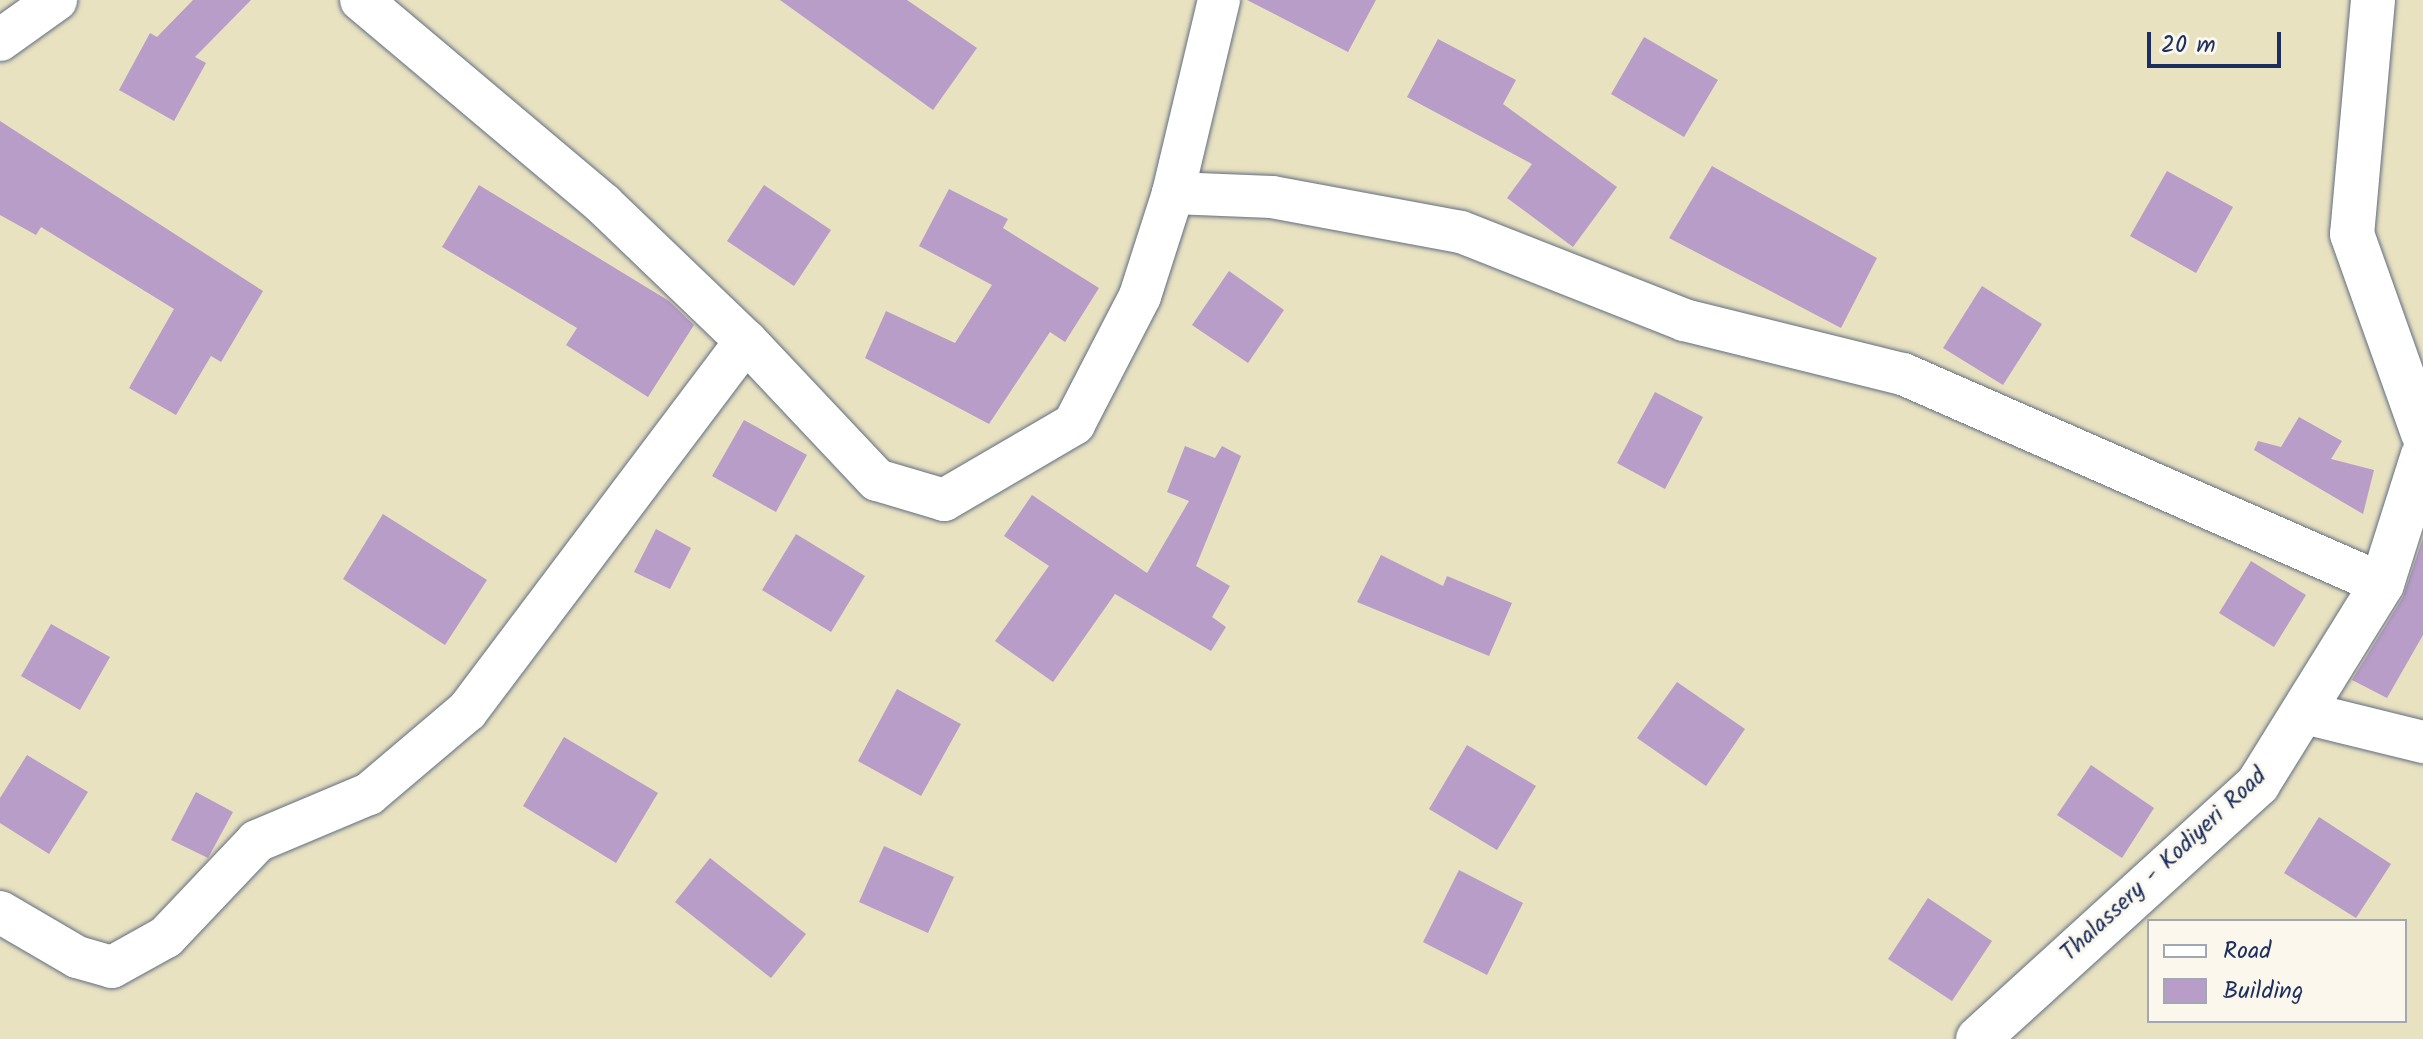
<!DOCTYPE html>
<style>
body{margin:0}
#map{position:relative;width:2423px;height:1039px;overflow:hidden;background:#e8e2c1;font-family:Kalam,sans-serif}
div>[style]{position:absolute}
.building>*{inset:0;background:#b79dc7}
.roads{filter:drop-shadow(0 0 2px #636e81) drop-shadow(0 0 2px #636e81)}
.minor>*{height:42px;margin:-21px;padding:0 21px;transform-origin:21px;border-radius:21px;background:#fff}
.secondary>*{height:44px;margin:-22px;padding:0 22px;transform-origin:22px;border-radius:22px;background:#fff}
span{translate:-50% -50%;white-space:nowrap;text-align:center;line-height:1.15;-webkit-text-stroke:6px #fbf7ec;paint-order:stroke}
.street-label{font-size:24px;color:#1b2f5e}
.legend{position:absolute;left:2147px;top:919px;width:260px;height:104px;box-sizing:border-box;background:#fbf7ec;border:2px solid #a1a7b3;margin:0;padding:10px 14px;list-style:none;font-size:24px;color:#1b2f5e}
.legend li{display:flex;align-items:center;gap:16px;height:40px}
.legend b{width:40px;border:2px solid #a1a7b3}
.scale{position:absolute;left:2147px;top:32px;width:134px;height:36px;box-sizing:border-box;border:4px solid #1b2f5e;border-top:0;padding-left:10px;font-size:24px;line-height:28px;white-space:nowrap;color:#1b2f5e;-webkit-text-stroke:6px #fbf7ec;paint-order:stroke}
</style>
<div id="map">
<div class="building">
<div style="clip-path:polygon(193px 0,251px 0,195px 57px,206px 63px,174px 121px,119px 90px,150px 33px,157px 37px)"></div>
<div style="clip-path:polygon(780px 0,907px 0,977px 48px,933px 110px)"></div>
<div style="clip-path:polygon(1247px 0,1376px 0,1348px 52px)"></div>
<div style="clip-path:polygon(1644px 37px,1718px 80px,1684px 137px,1611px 94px)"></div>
<div style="clip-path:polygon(1438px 39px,1516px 80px,1503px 104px,1617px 187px,1573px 247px,1507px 198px,1532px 164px,1407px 97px)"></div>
<div style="clip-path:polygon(0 121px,263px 291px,221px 362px,211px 356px,176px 415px,129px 388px,174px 309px,41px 227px,36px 235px,0 215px)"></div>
<div style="clip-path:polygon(1712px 166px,1877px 258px,1841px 328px,1669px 238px)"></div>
<div style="clip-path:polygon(2167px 171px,2233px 207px,2196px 273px,2130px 236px)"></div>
<div style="clip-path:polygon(479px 185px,669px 301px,694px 325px,648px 397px,566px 345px,577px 328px,442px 247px)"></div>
<div style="clip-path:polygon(764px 185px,831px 230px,794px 286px,727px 241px)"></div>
<div style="clip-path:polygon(949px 189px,1008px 219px,1003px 228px,1099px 288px,1065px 342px,1050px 332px,989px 424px,865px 358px,886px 311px,955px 343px,992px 285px,919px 246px)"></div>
<div style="clip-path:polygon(1229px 271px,1284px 310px,1248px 363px,1192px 325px)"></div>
<div style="clip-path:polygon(1982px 286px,2042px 324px,2003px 385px,1943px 348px)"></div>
<div style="clip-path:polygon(1655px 392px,1703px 417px,1665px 489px,1617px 463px)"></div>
<div style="clip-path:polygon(2299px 417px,2342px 441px,2331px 459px,2374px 470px,2363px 514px,2254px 450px,2258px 441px,2281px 447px)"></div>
<div style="clip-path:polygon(744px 420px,807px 455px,776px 512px,712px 476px)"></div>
<div style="clip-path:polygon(1185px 446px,1215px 458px,1222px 446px,1241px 456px,1196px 566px,1230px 586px,1212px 617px,1226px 627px,1211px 651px,1115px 594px,1053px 682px,995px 641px,1049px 566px,1004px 536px,1032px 495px,1147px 573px,1189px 501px,1167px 492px)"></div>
<div style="clip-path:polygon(383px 514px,487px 580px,445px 645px,343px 579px)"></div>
<div style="clip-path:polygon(656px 529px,691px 548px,670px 589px,634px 572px)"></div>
<div style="clip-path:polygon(796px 534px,865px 576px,831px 632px,762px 590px)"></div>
<div style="clip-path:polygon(2423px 538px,2423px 635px,2387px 698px,2352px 680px,2403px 597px)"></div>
<div style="clip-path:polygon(1381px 555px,1443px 586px,1447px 576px,1512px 603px,1489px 656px,1357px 602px)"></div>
<div style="clip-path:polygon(2251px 561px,2306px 595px,2274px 647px,2219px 613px)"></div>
<div style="clip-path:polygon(51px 624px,110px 657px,80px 710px,21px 676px)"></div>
<div style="clip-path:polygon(1677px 682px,1745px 729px,1706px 786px,1637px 738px)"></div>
<div style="clip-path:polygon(897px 689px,961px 724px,921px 796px,858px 761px)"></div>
<div style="clip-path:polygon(564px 737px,658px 793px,616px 863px,523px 806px)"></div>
<div style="clip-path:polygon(1467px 745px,1536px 786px,1497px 850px,1429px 809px)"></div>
<div style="clip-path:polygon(27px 755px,88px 792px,49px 854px,0 823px,0 798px)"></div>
<div style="clip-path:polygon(2091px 765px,2154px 808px,2122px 858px,2057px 815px)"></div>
<div style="clip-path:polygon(196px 792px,233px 812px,208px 858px,171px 840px)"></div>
<div style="clip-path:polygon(2319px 817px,2391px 864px,2356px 918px,2284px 873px)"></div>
<div style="clip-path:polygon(884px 846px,954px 877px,928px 933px,859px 902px)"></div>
<div style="clip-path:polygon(710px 858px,806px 934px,771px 978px,675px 902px)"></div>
<div style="clip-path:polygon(1459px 870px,1523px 903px,1487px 975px,1423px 942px)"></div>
<div style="clip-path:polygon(1928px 898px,1992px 941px,1952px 1001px,1888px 959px)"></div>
</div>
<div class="roads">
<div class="minor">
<div style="left:361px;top:0;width:317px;rotate:40.1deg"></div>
<div style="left:603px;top:204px;width:198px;rotate:43.8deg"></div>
<div style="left:0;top:40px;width:69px;rotate:-35.5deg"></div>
<div style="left:1173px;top:193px;width:198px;rotate:-76.6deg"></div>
<div style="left:2305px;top:713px;width:122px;rotate:13.8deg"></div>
<div style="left:0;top:912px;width:89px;rotate:30.3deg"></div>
<div style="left:77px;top:957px;width:36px;rotate:16deg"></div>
<div style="left:112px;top:967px;width:62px;rotate:-29.1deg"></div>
<div style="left:166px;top:937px;width:132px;rotate:-46.5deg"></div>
<div style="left:257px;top:841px;width:121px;rotate:-22.8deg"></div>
<div style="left:369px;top:794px;width:128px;rotate:-40.3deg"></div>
<div style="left:467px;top:711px;width:463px;rotate:-53deg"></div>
<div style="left:746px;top:341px;width:191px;rotate:46.7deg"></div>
<div style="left:877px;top:480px;width:70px;rotate:16.6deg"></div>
<div style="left:944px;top:500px;width:151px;rotate:-30.3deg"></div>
<div style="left:1074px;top:424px;width:144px;rotate:-62.7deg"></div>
<div style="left:1140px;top:296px;width:108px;rotate:-72.2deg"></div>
<div style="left:1173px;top:193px;width:99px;rotate:2.3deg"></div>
<div style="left:1272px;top:197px;width:192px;rotate:10.5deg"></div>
<div style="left:1461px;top:232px;width:240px;rotate:21.5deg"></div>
<div style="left:1684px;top:320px;width:226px;rotate:13.9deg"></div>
<div style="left:1903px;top:374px;width:523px;rotate:23.67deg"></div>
</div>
<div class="secondary">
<div style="left:2373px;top:0;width:235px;rotate:95.1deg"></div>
<div style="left:2352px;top:234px;width:211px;rotate:70.4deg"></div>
<div style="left:1978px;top:1039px;width:379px;rotate:-42.3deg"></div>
<div style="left:2258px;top:784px;width:235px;rotate:-58.2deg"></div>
<div style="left:2382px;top:584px;width:135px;rotate:-72.4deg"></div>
</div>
</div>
<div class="street-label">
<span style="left:2164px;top:865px;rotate:-43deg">Thalassery - Kodiyeri Road</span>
</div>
<ul class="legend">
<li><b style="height:10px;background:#fff"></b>Road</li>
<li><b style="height:22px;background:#b79dc7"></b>Building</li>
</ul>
<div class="scale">20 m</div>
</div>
